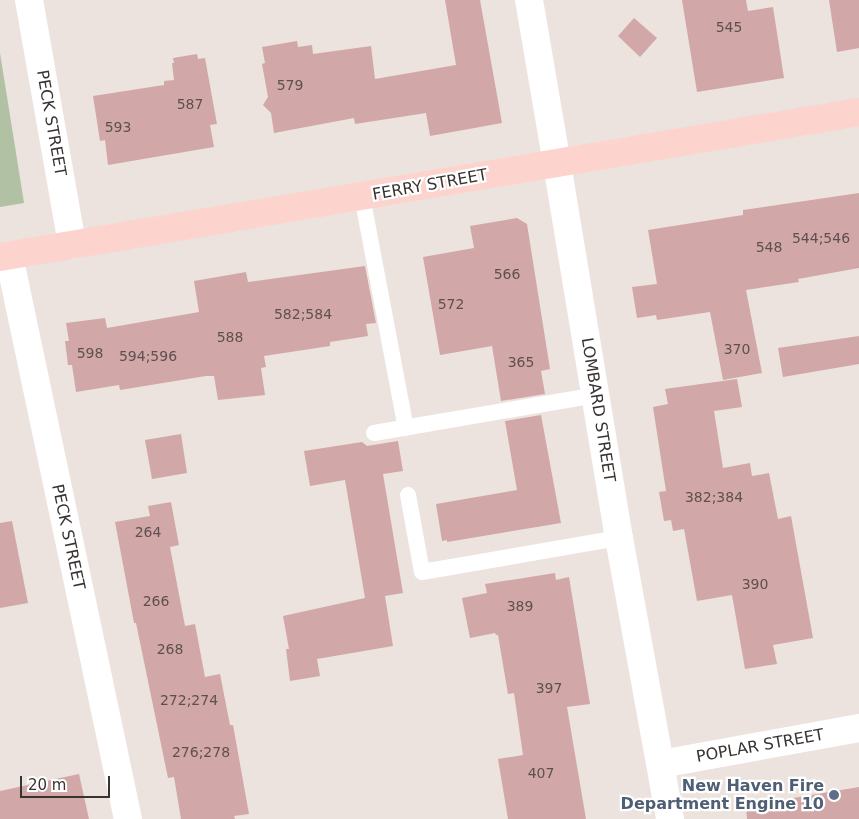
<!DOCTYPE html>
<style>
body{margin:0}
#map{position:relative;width:859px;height:819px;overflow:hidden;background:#ece2de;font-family:"DejaVu Sans",sans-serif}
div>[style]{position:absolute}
.green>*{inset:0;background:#b0c1a4}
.building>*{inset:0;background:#d1a8a7}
.service>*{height:16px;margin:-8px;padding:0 8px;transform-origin:8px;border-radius:8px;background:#fff}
.minor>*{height:28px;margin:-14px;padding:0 14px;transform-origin:14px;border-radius:14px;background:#fff}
.tertiary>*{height:28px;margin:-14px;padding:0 14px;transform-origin:14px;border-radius:14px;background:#fff}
.secondary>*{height:28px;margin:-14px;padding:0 14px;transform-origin:14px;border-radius:14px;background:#fcd4cd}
.dots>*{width:14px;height:14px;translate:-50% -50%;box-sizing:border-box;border:2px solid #fff;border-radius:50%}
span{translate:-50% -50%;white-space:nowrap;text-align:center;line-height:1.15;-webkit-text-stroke:4.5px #fff;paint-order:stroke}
.number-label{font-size:14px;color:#5e504e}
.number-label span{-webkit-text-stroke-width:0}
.street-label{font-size:16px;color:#373331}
.service-label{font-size:16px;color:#4e5e75;font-weight:700}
.right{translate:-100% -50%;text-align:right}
.scale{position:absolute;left:20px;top:776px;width:90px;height:22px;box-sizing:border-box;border:2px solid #373331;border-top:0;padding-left:6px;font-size:15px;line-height:18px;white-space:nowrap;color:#373331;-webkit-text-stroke:4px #fff;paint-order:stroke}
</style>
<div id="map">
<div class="green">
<div style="clip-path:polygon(0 53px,24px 203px,0 207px)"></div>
</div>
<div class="building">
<div style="clip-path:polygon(445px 0,480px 0,502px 123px,430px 136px,426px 113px,355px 124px,354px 118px,274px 133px,271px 113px,263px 105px,268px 97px,262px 64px,265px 63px,262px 47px,297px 41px,298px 47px,312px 45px,313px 54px,371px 46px,375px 79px,456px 65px)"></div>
<div style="clip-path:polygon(682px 0,746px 0,748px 11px,773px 7px,784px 78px,697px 92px)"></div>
<div style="clip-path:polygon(829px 0,859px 0,859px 48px,837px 52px)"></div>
<div style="clip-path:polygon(634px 18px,657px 38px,640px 57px,618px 36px)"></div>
<div style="clip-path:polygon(197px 54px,198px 59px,205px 58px,217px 124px,210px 125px,214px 147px,108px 165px,105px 140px,100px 141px,93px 96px,164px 85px,164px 81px,174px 80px,172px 63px,174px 63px,173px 58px)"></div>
<div style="clip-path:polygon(859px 193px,859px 268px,798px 279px,799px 282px,746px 290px,762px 373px,723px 380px,710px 312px,657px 320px,656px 315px,637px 318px,632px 287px,657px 284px,648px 230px,743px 215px,743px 210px)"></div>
<div style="clip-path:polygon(517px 218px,527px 224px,550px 369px,541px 371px,545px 394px,501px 401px,492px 346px,440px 355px,423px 257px,474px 248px,470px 226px)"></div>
<div style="clip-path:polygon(365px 266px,376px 323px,366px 324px,368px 336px,330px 342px,330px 346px,264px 356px,266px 367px,261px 368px,265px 395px,218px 400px,214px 376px,206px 376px,120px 390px,119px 385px,76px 392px,72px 365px,68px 365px,65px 341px,69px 341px,66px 323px,105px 318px,107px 328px,199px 312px,194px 281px,246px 272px,248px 282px)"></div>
<div style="clip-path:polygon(859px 336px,859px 364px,783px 377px,778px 348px)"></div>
<div style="clip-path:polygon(737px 379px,742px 407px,714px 411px,723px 468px,750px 463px,752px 476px,769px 473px,778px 519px,791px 516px,813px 638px,773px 645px,777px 664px,745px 669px,732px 595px,697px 601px,684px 529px,673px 531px,671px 520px,664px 521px,659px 492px,666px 491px,653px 407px,668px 404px,665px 389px)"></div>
<div style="clip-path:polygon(541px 415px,561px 523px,447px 542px,447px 540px,442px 541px,436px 504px,517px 490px,505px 421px)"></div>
<div style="clip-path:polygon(181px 434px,187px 473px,152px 479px,145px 440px)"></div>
<div style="clip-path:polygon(398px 441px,403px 471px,383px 474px,403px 593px,385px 596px,393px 646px,317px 659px,320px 676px,290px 681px,286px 649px,289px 649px,283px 616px,365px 598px,345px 480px,310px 486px,304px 451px,362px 442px,367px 446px)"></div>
<div style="clip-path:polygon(171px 502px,179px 545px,170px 547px,185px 626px,195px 624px,205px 677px,220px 674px,230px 725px,233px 725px,249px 814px,234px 816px,235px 819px,181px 819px,174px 777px,168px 778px,136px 623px,134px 623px,115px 522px,150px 516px,148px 506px)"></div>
<div style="clip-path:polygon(12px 521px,28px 603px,0 608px,0 523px)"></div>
<div style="clip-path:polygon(555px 573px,556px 580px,569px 577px,590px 704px,567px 707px,586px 819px,508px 819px,498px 759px,523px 755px,514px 693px,508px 694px,498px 635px,496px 635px,495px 633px,470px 638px,462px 598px,487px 593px,485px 584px)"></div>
<div style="clip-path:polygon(79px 774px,89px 819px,0 819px,0 791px)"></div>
<div style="clip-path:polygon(859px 787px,859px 819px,747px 819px,746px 806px)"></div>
</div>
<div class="service">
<div style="left:362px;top:196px;width:236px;rotate:79.3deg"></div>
<div style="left:374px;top:433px;width:225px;rotate:-9.7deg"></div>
<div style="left:408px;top:495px;width:78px;rotate:79.7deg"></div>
<div style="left:422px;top:572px;width:200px;rotate:-9.8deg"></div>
</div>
<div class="minor">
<div style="left:29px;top:0;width:249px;rotate:80deg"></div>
<div style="left:529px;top:0;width:166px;rotate:80.3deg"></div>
<div style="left:9px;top:256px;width:575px;rotate:78.07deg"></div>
<div style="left:661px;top:764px;width:201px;rotate:-10.3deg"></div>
</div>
<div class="tertiary">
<div style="left:557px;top:164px;width:379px;rotate:80.6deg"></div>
<div style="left:619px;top:538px;width:286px;rotate:79.7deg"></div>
</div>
<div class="secondary">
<div style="left:0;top:257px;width:871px;rotate:-9.58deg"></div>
</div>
<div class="dots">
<div style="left:834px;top:795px;background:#5c6f8a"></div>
</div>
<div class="number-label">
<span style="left:729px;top:27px">545</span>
<span style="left:290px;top:85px">579</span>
<span style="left:190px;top:104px">587</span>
<span style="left:118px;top:127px">593</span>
<span style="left:821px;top:238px">544;546</span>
<span style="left:769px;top:247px">548</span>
<span style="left:507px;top:274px">566</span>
<span style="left:451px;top:304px">572</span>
<span style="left:303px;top:314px">582;584</span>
<span style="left:230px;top:337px">588</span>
<span style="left:737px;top:349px">370</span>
<span style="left:90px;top:353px">598</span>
<span style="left:148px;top:356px">594;596</span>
<span style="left:521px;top:362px">365</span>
<span style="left:714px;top:497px">382;384</span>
<span style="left:148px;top:532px">264</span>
<span style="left:755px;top:584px">390</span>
<span style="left:156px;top:601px">266</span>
<span style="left:520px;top:606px">389</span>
<span style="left:170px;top:649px">268</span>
<span style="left:549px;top:688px">397</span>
<span style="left:189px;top:700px">272;274</span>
<span style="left:201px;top:752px">276;278</span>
<span style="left:541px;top:773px">407</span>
</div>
<div class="street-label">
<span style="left:51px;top:123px;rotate:80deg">PECK STREET</span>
<span style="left:430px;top:185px;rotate:-10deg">FERRY STREET</span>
<span style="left:598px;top:410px;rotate:81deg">LOMBARD STREET</span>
<span style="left:68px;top:537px;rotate:78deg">PECK STREET</span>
<span style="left:760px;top:746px;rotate:-10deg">POPLAR STREET</span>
</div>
<div class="service-label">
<span class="right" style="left:824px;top:795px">New Haven Fire<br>Department Engine 10</span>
</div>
<div class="scale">20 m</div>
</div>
